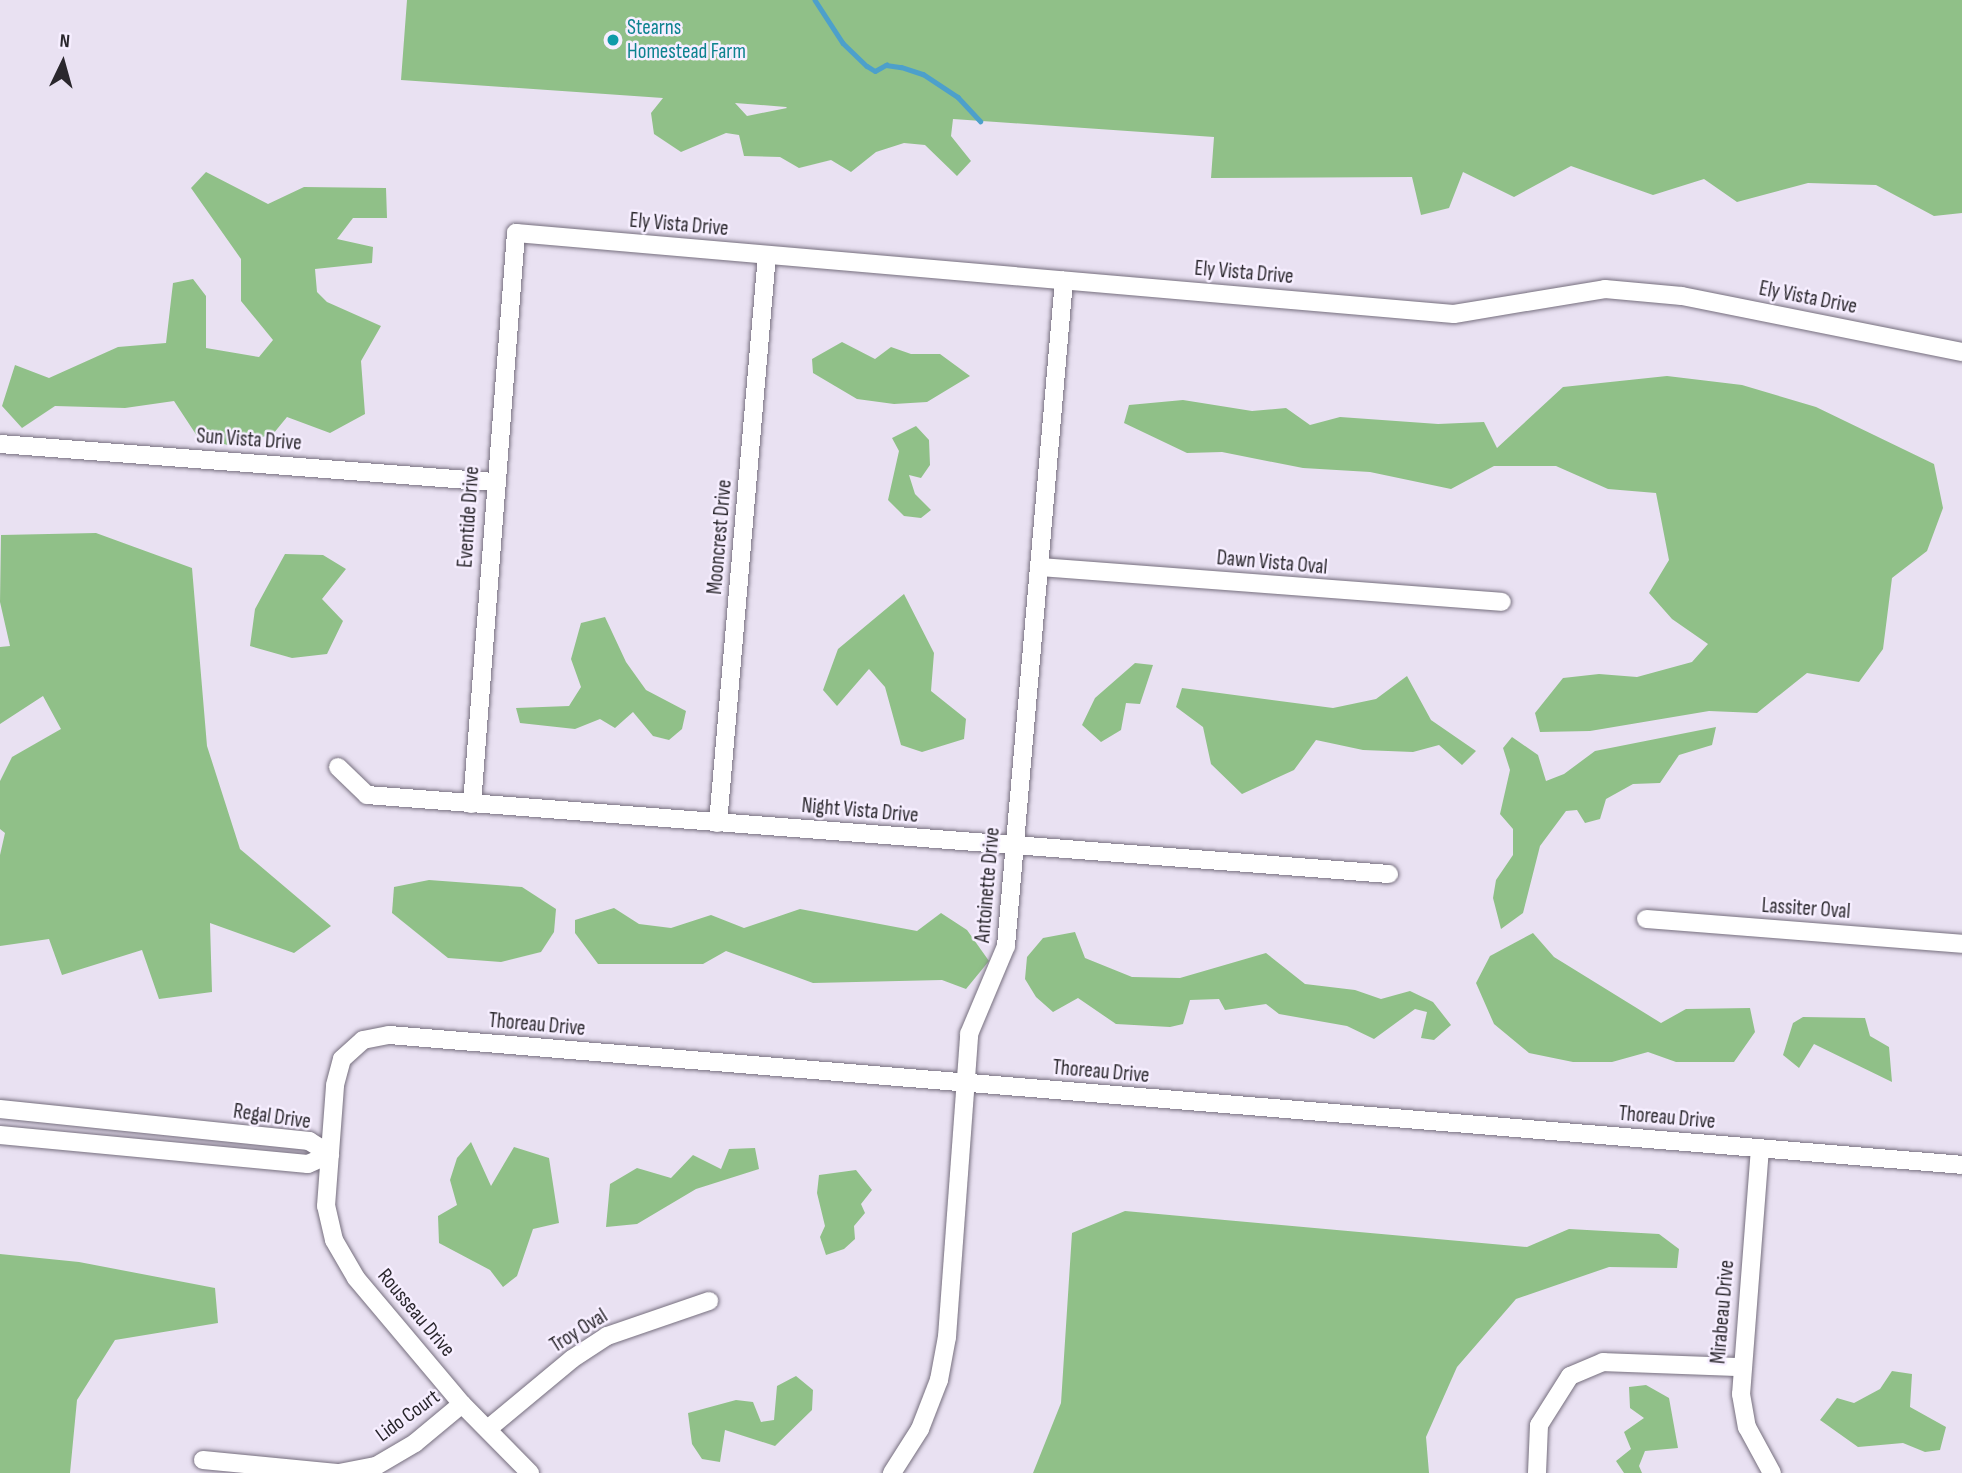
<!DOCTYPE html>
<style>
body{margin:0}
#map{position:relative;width:1962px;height:1473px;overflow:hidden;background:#e9e1f2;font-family:"Sofia Sans Condensed",sans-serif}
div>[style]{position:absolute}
.green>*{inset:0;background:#90c088}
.stream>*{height:4.5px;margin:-2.25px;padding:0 2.25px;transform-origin:2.25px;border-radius:2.25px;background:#4da0cb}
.roads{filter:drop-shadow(0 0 2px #766f7e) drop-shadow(0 0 2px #766f7e)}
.minor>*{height:18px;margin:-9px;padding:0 9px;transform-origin:9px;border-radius:9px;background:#fff}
.dots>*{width:19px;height:19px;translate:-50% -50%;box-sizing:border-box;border:4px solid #f6eeff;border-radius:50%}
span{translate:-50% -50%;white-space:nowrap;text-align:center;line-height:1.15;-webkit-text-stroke:5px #f6eeff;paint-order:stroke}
.culture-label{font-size:21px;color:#0d838f}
.left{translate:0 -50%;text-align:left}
.street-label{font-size:21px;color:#2a272d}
.north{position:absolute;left:28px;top:28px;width:70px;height:70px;-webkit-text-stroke:5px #f6eeff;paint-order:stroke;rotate:5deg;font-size:19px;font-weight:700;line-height:28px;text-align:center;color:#2a272d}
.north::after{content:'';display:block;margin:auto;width:24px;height:32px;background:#2a272d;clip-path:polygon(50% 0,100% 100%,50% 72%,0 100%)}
</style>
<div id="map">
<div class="green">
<div style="clip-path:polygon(evenodd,407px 0,1962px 0,1962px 213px,1934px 216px,1876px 185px,1808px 183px,1737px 202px,1704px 179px,1653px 195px,1571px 166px,1514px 197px,1463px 172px,1449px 208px,1421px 215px,1412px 177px,1211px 178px,1214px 137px,953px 119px,951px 136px,971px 161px,957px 176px,925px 145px,904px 143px,876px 152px,851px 172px,831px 160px,799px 168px,780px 157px,744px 156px,739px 135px,726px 133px,681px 152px,654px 134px,651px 113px,663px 98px,401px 80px,407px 0,735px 103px,786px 107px,787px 108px,747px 116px,735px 103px)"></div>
<div style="clip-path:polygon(206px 172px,268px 204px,304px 187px,386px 188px,387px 218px,353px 218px,337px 239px,373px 247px,372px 263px,315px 269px,317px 292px,327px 302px,381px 326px,361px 361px,365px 414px,330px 433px,287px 417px,273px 434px,231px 446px,197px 436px,174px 401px,125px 408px,55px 406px,22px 428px,2px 406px,15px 365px,49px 378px,118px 347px,166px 343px,173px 283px,193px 279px,206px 296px,206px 348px,259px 357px,273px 340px,241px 301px,241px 259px,191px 188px)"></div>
<div style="clip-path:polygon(842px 342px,875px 359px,891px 347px,911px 354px,940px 354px,970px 376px,927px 402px,894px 404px,857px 399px,813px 373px,812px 359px)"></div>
<div style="clip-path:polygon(1667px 376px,1742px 385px,1816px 407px,1934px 464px,1943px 508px,1927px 551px,1892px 578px,1883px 649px,1859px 682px,1807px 673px,1757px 713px,1709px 711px,1590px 731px,1540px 732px,1535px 713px,1563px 678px,1599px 674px,1637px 677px,1692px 662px,1708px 644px,1672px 619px,1649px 593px,1669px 560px,1656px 493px,1608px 489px,1556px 466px,1494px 466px,1451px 489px,1370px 472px,1303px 468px,1222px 452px,1187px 453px,1124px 423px,1129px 405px,1183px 400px,1252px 411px,1286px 408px,1310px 425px,1340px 417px,1438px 424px,1484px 422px,1497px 448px,1563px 387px)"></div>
<div style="clip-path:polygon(916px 426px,929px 440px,930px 465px,921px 478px,909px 475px,915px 494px,931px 510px,921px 518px,904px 516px,888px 500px,899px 451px,892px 438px)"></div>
<div style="clip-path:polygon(96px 533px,192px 568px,207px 746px,240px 849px,331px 926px,294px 953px,210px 923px,212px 992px,159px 999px,142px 950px,62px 975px,49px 939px,0 946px,0 855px,5px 833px,0 829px,0 781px,12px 757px,61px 729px,43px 696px,0 724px,0 647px,10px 646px,0 602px,1px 535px)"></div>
<div style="clip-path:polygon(285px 554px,323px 555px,346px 569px,322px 599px,343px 621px,327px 654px,292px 658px,250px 646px,255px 609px)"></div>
<div style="clip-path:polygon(904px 594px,934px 653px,931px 691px,966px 719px,964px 739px,922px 752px,901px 745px,885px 687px,869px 669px,837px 706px,823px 690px,838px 649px)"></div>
<div style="clip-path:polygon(605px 617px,626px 662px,646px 690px,686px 711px,682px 729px,669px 740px,653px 736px,633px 712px,615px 728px,600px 719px,575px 729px,520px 723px,516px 708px,569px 706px,581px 687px,571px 659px,581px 623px)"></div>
<div style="clip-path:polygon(1135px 663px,1153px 665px,1140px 704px,1126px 703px,1121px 730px,1101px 742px,1082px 725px,1095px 698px)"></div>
<div style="clip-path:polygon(1407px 676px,1431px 720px,1476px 751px,1462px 765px,1439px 745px,1413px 752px,1363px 750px,1316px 740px,1294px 770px,1242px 794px,1211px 764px,1203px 727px,1176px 707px,1182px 688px,1333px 708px,1376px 699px)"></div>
<div style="clip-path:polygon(1716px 727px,1712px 745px,1679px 755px,1660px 783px,1633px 784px,1606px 799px,1600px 819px,1585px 823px,1577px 810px,1566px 811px,1540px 846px,1523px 913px,1501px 929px,1493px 898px,1496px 880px,1513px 855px,1513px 829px,1500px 814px,1510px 770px,1503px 748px,1512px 737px,1538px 755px,1546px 781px,1564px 774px,1595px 751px)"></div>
<div style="clip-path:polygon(429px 880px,522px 887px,556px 909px,554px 932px,541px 952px,501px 962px,448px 958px,392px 913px,394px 887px)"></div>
<div style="clip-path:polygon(614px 908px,639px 924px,671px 928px,711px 915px,744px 928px,800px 909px,917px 931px,941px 913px,967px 930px,989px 961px,966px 989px,942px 980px,813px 983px,726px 951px,703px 964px,598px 964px,575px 933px,575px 920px)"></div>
<div style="clip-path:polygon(1075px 932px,1085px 958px,1132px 977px,1180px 978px,1266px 953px,1305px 984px,1355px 990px,1381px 999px,1410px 991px,1433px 1002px,1451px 1025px,1434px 1040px,1421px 1038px,1427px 1012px,1415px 1009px,1374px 1039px,1347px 1026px,1279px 1014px,1266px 1004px,1225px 1010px,1219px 999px,1190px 1000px,1183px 1024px,1170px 1027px,1116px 1024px,1078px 998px,1053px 1012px,1036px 997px,1025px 979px,1027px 957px,1043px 938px)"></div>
<div style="clip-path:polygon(1533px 933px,1554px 957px,1661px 1023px,1686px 1009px,1750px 1008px,1755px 1032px,1734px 1062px,1676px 1062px,1648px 1052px,1612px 1062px,1573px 1062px,1529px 1053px,1494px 1024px,1476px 983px,1490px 956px)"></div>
<div style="clip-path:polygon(1803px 1017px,1865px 1018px,1870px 1036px,1889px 1047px,1892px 1082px,1814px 1044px,1799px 1068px,1783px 1055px,1793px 1023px)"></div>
<div style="clip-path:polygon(471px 1142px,491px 1186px,514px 1147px,549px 1158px,559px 1223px,533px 1229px,517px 1276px,503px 1287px,490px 1270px,439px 1243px,438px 1216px,457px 1205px,450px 1180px,457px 1158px)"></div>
<div style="clip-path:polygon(755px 1148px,759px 1169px,696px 1189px,637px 1224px,606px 1227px,610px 1184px,637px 1168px,671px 1178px,693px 1155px,721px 1169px,729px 1149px)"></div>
<div style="clip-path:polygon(856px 1170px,872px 1190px,861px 1204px,865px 1213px,854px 1226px,855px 1239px,844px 1249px,826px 1255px,820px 1237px,825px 1226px,817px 1193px,819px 1175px)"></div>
<div style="clip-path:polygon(1125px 1211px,1527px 1247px,1569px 1229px,1659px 1234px,1679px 1249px,1677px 1268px,1609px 1267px,1516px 1299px,1457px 1367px,1426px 1437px,1429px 1473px,1033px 1473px,1061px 1403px,1072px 1233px)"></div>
<div style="clip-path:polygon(0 1254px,79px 1262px,215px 1288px,218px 1323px,115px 1340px,77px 1400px,70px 1473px,0 1473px)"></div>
<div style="clip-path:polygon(1892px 1371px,1912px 1374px,1910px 1407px,1946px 1427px,1940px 1450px,1925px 1452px,1903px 1443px,1858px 1447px,1820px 1420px,1837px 1398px,1854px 1403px,1880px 1389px)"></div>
<div style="clip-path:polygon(796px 1376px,813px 1390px,812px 1410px,775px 1446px,725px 1430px,720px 1462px,702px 1459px,692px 1444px,688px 1413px,736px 1400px,753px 1402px,761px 1422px,774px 1420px,777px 1386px)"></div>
<div style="clip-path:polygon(1646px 1385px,1669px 1398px,1678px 1448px,1645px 1451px,1639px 1466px,1642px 1473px,1624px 1473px,1616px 1461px,1631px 1449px,1624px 1432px,1644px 1418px,1630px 1408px,1629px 1387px)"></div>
</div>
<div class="stream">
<div style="left:815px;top:0;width:51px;rotate:56.9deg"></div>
<div style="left:843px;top:43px;width:33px;rotate:44deg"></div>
<div style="left:867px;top:66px;width:9px;rotate:32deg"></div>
<div style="left:875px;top:71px;width:13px;rotate:-29deg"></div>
<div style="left:886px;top:65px;width:15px;rotate:8deg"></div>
<div style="left:901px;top:67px;width:23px;rotate:18deg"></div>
<div style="left:923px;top:74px;width:42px;rotate:33.3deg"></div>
<div style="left:958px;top:97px;width:33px;rotate:47deg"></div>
</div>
<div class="roads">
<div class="minor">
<div style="left:0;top:444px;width:496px;rotate:4.4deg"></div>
<div style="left:1039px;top:567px;width:464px;rotate:4.3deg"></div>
<div style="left:338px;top:767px;width:40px;rotate:44deg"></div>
<div style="left:367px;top:795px;width:1025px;rotate:4.42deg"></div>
<div style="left:472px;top:804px;width:573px;rotate:-85.59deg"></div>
<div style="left:516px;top:233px;width:941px;rotate:4.94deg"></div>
<div style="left:1454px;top:314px;width:153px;rotate:-9.4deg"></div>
<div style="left:1605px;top:289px;width:77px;rotate:5.2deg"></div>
<div style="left:1682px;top:296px;width:286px;rotate:11.3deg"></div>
<div style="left:718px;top:823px;width:570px;rotate:-85.07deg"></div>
<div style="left:1646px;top:919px;width:317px;rotate:4.5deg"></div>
<div style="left:0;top:1109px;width:311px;rotate:5.9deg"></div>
<div style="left:309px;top:1141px;width:25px;rotate:32deg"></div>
<div style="left:0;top:1135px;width:309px;rotate:5.4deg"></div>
<div style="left:308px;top:1164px;width:24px;rotate:-24deg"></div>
<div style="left:1760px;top:1148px;width:247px;rotate:94.4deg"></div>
<div style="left:1741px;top:1394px;width:34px;rotate:80deg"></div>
<div style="left:1747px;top:1427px;width:52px;rotate:61.5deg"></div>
<div style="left:489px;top:1428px;width:108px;rotate:-39.7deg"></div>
<div style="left:572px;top:1359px;width:42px;rotate:-33.3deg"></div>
<div style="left:607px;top:1336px;width:108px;rotate:-18.9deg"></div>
<div style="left:203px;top:1460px;width:137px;rotate:5.5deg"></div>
<div style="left:339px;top:1473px;width:38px;rotate:-11deg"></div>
<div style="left:376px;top:1466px;width:45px;rotate:-30.5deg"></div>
<div style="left:415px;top:1443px;width:61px;rotate:-39.7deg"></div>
<div style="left:530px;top:1473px;width:97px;rotate:-134.6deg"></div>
<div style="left:462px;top:1404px;width:165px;rotate:-130.1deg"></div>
<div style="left:356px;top:1278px;width:44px;rotate:-120.1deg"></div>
<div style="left:334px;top:1240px;width:35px;rotate:-103deg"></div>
<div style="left:326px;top:1206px;width:121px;rotate:-85.7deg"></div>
<div style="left:335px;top:1085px;width:27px;rotate:-75deg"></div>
<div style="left:342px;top:1059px;width:28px;rotate:-42deg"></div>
<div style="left:363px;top:1040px;width:26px;rotate:-11deg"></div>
<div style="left:389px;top:1035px;width:1578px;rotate:4.72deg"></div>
<div style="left:892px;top:1473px;width:52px;rotate:-57.5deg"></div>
<div style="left:920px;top:1429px;width:53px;rotate:-68.8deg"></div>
<div style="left:939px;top:1380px;width:44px;rotate:-79.5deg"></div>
<div style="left:947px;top:1337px;width:304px;rotate:-85.8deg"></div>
<div style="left:969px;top:1034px;width:95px;rotate:-67.2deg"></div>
<div style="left:1006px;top:946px;width:668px;rotate:-85.02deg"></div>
<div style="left:1537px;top:1473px;width:48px;rotate:-87.6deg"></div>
<div style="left:1539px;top:1425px;width:58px;rotate:-57.7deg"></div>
<div style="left:1570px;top:1376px;width:36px;rotate:-23deg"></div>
<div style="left:1603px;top:1362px;width:138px;rotate:2.1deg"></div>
</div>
</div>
<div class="dots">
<div style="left:613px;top:40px;background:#0f9aa8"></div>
</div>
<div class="culture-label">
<span class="left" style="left:627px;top:40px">Stearns<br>Homestead Farm</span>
</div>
<div class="street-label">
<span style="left:679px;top:225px;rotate:5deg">Ely Vista Drive</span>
<span style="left:1244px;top:273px;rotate:5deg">Ely Vista Drive</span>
<span style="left:1808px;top:298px;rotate:11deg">Ely Vista Drive</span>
<span style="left:249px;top:440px;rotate:4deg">Sun Vista Drive</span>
<span style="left:469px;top:517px;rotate:-86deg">Eventide Drive</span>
<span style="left:720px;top:537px;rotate:-85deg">Mooncrest Drive</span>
<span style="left:1272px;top:563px;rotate:5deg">Dawn Vista Oval</span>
<span style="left:860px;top:811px;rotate:5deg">Night Vista Drive</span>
<span style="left:988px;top:885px;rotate:-85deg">Antoinette Drive</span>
<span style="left:1806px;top:909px;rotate:4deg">Lassiter Oval</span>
<span style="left:537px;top:1025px;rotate:5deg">Thoreau Drive</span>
<span style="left:1101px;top:1072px;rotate:5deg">Thoreau Drive</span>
<span style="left:272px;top:1117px;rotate:8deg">Regal Drive</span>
<span style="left:1667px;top:1118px;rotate:5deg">Thoreau Drive</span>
<span style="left:1723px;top:1312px;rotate:-85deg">Mirabeau Drive</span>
<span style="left:416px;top:1313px;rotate:50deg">Rousseau Drive</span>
<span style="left:579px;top:1331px;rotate:-32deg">Troy Oval</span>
<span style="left:408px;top:1416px;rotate:-36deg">Lido Court</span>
</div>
<div class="north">N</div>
</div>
